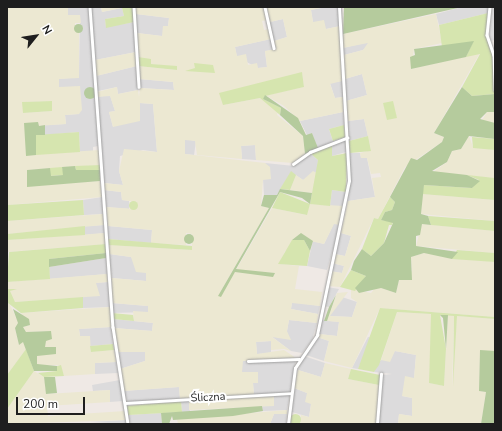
<!DOCTYPE html>
<meta charset="utf-8">
<style>
body{margin:0}
#map{position:relative;width:502px;height:431px;overflow:hidden;background:#efe9e5;font-family:"Nunito Sans",sans-serif}
div>[style]{position:absolute}
.residential>*{inset:0;background:#dcdbdc}
.farmland>*{inset:0;background:#ece8d2}
.grass>*{inset:0;background:#d6e5af}
.round{border-radius:50%}
.forest>*{inset:0;background:#b5cb9d}
.roads{filter:drop-shadow(0 0 1px #9f9f9f) drop-shadow(0 0 1px #9f9f9f)}
.street>*{height:2.5px;margin:-1.25px;padding:0 1.25px;transform-origin:1.25px;border-radius:1.25px;background:#fff}
span{translate:-50% -50%;white-space:nowrap;text-align:center;line-height:1.15;-webkit-text-stroke:4px #fff;paint-order:stroke}
.street-label{font-size:11px;color:#1e1e1e}
.frame{position:absolute;inset:0;border:8px solid #1e1e1e;pointer-events:none}
.north{position:absolute;left:16px;top:16px;width:40px;height:40px;-webkit-text-stroke:3px #fff;paint-order:stroke;rotate:60deg;font-size:11px;font-weight:700;line-height:16px;text-align:center;color:#1e1e1e}
.north::after{content:'';display:block;margin:auto;width:14px;height:18px;background:#1e1e1e;clip-path:polygon(50% 0,100% 100%,50% 72%,0 100%)}
.scale{position:absolute;left:16px;top:397px;width:69px;height:18px;box-sizing:border-box;border:2px solid #1e1e1e;border-top:0;padding-left:5px;font-size:12px;line-height:14px;white-space:nowrap;color:#1e1e1e;-webkit-text-stroke:3px #fff;paint-order:stroke}
</style>
<div id="map">
<div class="residential">
<div style="clip-path:polygon(68px 7px,89px 7px,98px 146px,93px 147px,93px 151px,80px 152px,79px 132px,45px 135px,45px 125px,66px 124px,65px 115px,79px 114px,80px 99px,59px 87px,59px 79px,79px 77px,80px 15px,68px 15px)"></div>
<div style="clip-path:polygon(91px 7px,101px 7px,102px 12px,122px 8px,124px 16px,105px 19px,106px 27px,134px 22px,136px 52px,95px 60px)"></div>
<div style="clip-path:polygon(326px 7px,338px 7px,340px 26px,326px 29px,313px 22px,311px 10px)"></div>
<div style="clip-path:polygon(462px 7px,488px 7px,488px 13px,439px 25px,436px 14px)"></div>
<div style="clip-path:polygon(492px 7px,495px 7px,495px 40px,489px 41px)"></div>
<div style="clip-path:polygon(136px 14px,169px 18px,168px 26px,162px 36px,137px 33px)"></div>
<div style="clip-path:polygon(283px 19px,287px 37px,274px 41px,270px 22px)"></div>
<div style="clip-path:polygon(271px 39px,273px 50px,265px 51px,267px 67px,258px 68px,237px 57px,235px 47px)"></div>
<div style="clip-path:polygon(368px 42px,369px 46px,363px 50px,344px 55px,343px 48px)"></div>
<div style="clip-path:polygon(137px 66px,138px 90px,118px 94px,117px 87px,98px 91px,96px 76px)"></div>
<div style="clip-path:polygon(362px 74px,367px 95px,346px 101px,345px 79px)"></div>
<div style="clip-path:polygon(139px 79px,173px 82px,174px 90px,140px 88px)"></div>
<div style="clip-path:polygon(342px 81px,343px 97px,335px 98px,330px 83px)"></div>
<div style="clip-path:polygon(110px 95px,115px 111px,109px 112px,113px 127px,140px 103px,153px 104px,157px 152px,143px 150px,120px 156px,119px 171px,123px 185px,104px 183px,97px 97px)"></div>
<div style="clip-path:polygon(343px 112px,344px 125px,329px 129px,333px 141px,345px 137px,346px 152px,332px 156px,332px 145px,318px 150px,312px 133px,307px 135px,300px 121px)"></div>
<div style="clip-path:polygon(364px 119px,368px 136px,349px 141px,348px 121px)"></div>
<div style="clip-path:polygon(185px 139px,196px 141px,194px 155px,185px 154px)"></div>
<div style="clip-path:polygon(255px 145px,256px 160px,242px 159px,241px 146px)"></div>
<div style="clip-path:polygon(310px 153px,318px 160px,317px 173px,303px 180px,291px 172px,277px 195px,264px 195px,263px 179px,271px 179px,265px 163px,294px 166px)"></div>
<div style="clip-path:polygon(350px 153px,360px 153px,361px 158px,367px 158px,375px 197px,348px 201px)"></div>
<div style="clip-path:polygon(104px 190px,121px 192px,122px 200px,129px 201px,129px 209px,106px 207px)"></div>
<div style="clip-path:polygon(332px 190px,346px 192px,344px 206px,330px 206px)"></div>
<div style="clip-path:polygon(102px 197px,103px 214px,84px 215px,83px 200px)"></div>
<div style="clip-path:polygon(334px 223px,340px 225px,327px 270px,307px 266px,313px 241px,324px 244px)"></div>
<div style="clip-path:polygon(104px 225px,105px 233px,85px 235px,85px 226px)"></div>
<div style="clip-path:polygon(108px 226px,152px 230px,151px 243px,108px 239px)"></div>
<div style="clip-path:polygon(341px 233px,351px 236px,345px 256px,335px 254px)"></div>
<div style="clip-path:polygon(109px 254px,131px 257px,146px 273px,146px 281px,112px 278px)"></div>
<div style="clip-path:polygon(106px 258px,107px 274px,50px 279px,49px 267px)"></div>
<div style="clip-path:polygon(332px 263px,344px 266px,342px 273px,330px 271px)"></div>
<div style="clip-path:polygon(108px 282px,110px 307px,83px 308px,80px 284px)"></div>
<div style="clip-path:polygon(327px 287px,339px 289px,329px 307px,324px 306px)"></div>
<div style="clip-path:polygon(342px 297px,357px 302px,352px 317px,329px 316px)"></div>
<div style="clip-path:polygon(292px 302px,320px 306px,318px 314px,291px 309px)"></div>
<div style="clip-path:polygon(112px 303px,148px 306px,148px 312px,112px 313px)"></div>
<div style="clip-path:polygon(113px 319px,153px 323px,152px 331px,114px 328px)"></div>
<div style="clip-path:polygon(289px 320px,317px 323px,312px 340px,302px 353px,291px 351px,271px 336px,287px 331px)"></div>
<div style="clip-path:polygon(321px 320px,339px 322px,337px 336px,319px 334px)"></div>
<div style="clip-path:polygon(111px 327px,113px 344px,90px 346px,90px 336px,80px 336px,79px 329px)"></div>
<div style="clip-path:polygon(317px 337px,329px 341px,324px 361px,306px 355px)"></div>
<div style="clip-path:polygon(368px 337px,373px 338px,358px 369px,352px 368px)"></div>
<div style="clip-path:polygon(271px 341px,271px 353px,257px 354px,256px 342px)"></div>
<div style="clip-path:polygon(395px 351px,416px 355px,414px 379px,402px 396px,412px 398px,412px 416px,399px 414px,398px 424px,378px 424px,382px 375px,392px 374px,374px 372px,377px 363px)"></div>
<div style="clip-path:polygon(117px 352px,145px 352px,145px 361px,120px 369px)"></div>
<div style="clip-path:polygon(304px 356px,325px 363px,321px 377px,298px 370px)"></div>
<div style="clip-path:polygon(296px 358px,290px 392px,254px 395px,253px 383px,242px 372px,242px 361px)"></div>
<div style="clip-path:polygon(116px 362px,118px 373px,95px 374px,95px 363px)"></div>
<div style="clip-path:polygon(120px 380px,123px 401px,110px 402px,110px 390px,93px 391px,92px 385px)"></div>
<div style="clip-path:polygon(179px 387px,180px 399px,128px 402px,123px 391px)"></div>
<div style="clip-path:polygon(294px 388px,307px 393px,311px 404px,309px 417px,292px 412px)"></div>
<div style="clip-path:polygon(290px 394px,287px 410px,263px 411px,262px 406px,274px 406px,274px 396px)"></div>
<div style="clip-path:polygon(189px 400px,190px 412px,182px 412px,181px 401px)"></div>
<div style="clip-path:polygon(161px 413px,162px 424px,131px 424px,128px 415px)"></div>
<div style="clip-path:polygon(274px 414px,287px 414px,286px 424px,270px 424px)"></div>
<div style="clip-path:polygon(126px 420px,127px 424px,90px 422px)"></div>
</div>
<div class="farmland">
<div style="clip-path:polygon(evenodd,7px 7px,68px 7px,68px 15px,80px 15px,81px 23px,75px 23px,75px 32px,79px 32px,79px 78px,59px 79px,59px 87px,80px 86px,82px 110px,79px 114px,65px 115px,66px 124px,38px 126px,26px 155px,99px 150px,100px 165px,27px 170px,27px 186px,100px 181px,102px 197px,7px 205px,7px 7px,51px 101px,52px 111px,23px 113px,23px 102px,51px 101px)"></div>
<div style="clip-path:polygon(101px 7px,126px 7px,102px 12px)"></div>
<div style="clip-path:polygon(135px 7px,264px 7px,267px 20px,262px 21px,264px 30px,269px 29px,271px 39px,235px 47px,237px 56px,246px 54px,248px 65px,257px 63px,258px 68px,267px 67px,265px 51px,276px 49px,274px 41px,287px 37px,283px 19px,270px 22px,266px 7px,326px 7px,311px 10px,313px 22px,324px 20px,326px 29px,340px 26px,342px 81px,330px 84px,335px 98px,343px 97px,343px 112px,300px 121px,284px 106px,265px 95px,304px 87px,302px 73px,223px 105px,260px 98px,278px 111px,277px 115px,303px 136px,305px 154px,293px 163px,256px 160px,255px 145px,241px 146px,242px 159px,197px 155px,195px 141px,185px 140px,185px 154px,265px 163px,270px 167px,271px 179px,263px 180px,261px 206px,269px 208px,218px 296px,235px 272px,274px 273px,236px 270px,272px 208px,306px 215px,310px 204px,344px 206px,340px 225px,334px 224px,324px 244px,305px 240px,285px 251px,279px 264px,299px 266px,295px 289px,322px 292px,320px 306px,292px 303px,291px 309px,318px 314px,317px 323px,289px 320px,287px 331px,291px 340px,272px 337px,291px 351px,284px 349px,271px 350px,271px 341px,256px 342px,257px 354px,284px 350px,296px 358px,243px 361px,242px 372px,258px 372px,258px 383px,253px 383px,254px 395px,180px 399px,179px 387px,123px 391px,120px 369px,145px 361px,145px 352px,117px 352px,114px 328px,152px 331px,153px 323px,134px 321px,133px 311px,148px 312px,148px 306px,112px 303px,112px 278px,146px 281px,146px 273px,136px 272px,131px 257px,109px 254px,108px 245px,192px 250px,192px 234px,186px 233px,186px 245px,151px 243px,152px 230px,108px 226px,106px 207px,136px 209px,137px 202px,122px 200px,121px 192px,104px 190px,104px 183px,123px 185px,119px 171px,124px 149px,157px 152px,153px 104px,140px 103px,140px 121px,113px 127px,109px 112px,115px 111px,110px 96px,97px 97px,97px 92px,117px 87px,118px 94px,138px 90px,139px 97px,140px 88px,174px 90px,173px 82px,139px 79px,138px 66px,176px 70px,177px 67px,151px 64px,138px 57px,137px 33px,162px 36px,163px 26px,168px 26px,169px 18px,136px 14px)"></div>
<div style="clip-path:polygon(436px 14px,442px 43px,414px 49px,411px 69px,480px 53px,434px 133px,444px 137px,442px 142px,405px 167px,378px 219px,374px 218px,340px 287px,327px 286px,330px 271px,342px 273px,344px 266px,332px 263px,335px 254px,345px 256px,351px 236px,341px 233px,348px 201px,375px 197px,372px 178px,381px 177px,380px 173px,371px 174px,367px 158px,361px 158px,360px 153px,371px 150px,364px 119px,348px 121px,346px 101px,367px 95px,362px 74px,345px 79px,344px 55px,363px 50px,368px 43px,343px 48px,343px 34px)"></div>
<div style="clip-path:polygon(136px 52px,137px 66px,96px 76px,95px 60px)"></div>
<div style="clip-path:polygon(487px 112px,495px 112px,495px 123px,481px 122px)"></div>
<div style="clip-path:polygon(469px 136px,473px 147px,495px 150px,495px 178px,432px 173px,447px 162px,452px 151px,461px 149px)"></div>
<div style="clip-path:polygon(313px 171px,317px 173px,312px 193px,290px 190px,296px 175px,303px 180px)"></div>
<div style="clip-path:polygon(422px 194px,495px 200px,495px 221px,421px 214px)"></div>
<div style="clip-path:polygon(103px 214px,104px 225px,7px 234px,7px 221px)"></div>
<div style="clip-path:polygon(422px 224px,495px 231px,495px 253px,416px 246px)"></div>
<div style="clip-path:polygon(105px 233px,106px 244px,7px 252px,7px 240px)"></div>
<div style="clip-path:polygon(424px 253px,495px 262px,495px 317px,380px 308px,352px 368px,324px 361px,329px 341px,317px 337px,319px 334px,337px 336px,339px 322px,327px 321px,337px 293px,348px 292px,330px 316px,352px 317px,357px 302px,351px 298px,351px 289px,371px 293px,375px 288px,381px 288px,396px 293px,399px 280px,412px 271px,411px 257px)"></div>
<div style="clip-path:polygon(107px 274px,108px 282px,96px 283px,100px 296px,15px 302px,9px 291px,14px 289px,7px 289px,7px 282px)"></div>
<div style="clip-path:polygon(7px 299px,19px 323px,15px 328px,19px 345px,23px 341px,26px 349px,7px 375px)"></div>
<div style="clip-path:polygon(110px 307px,111px 327px,79px 329px,80px 336px,90px 336px,91px 352px,114px 350px,116px 362px,95px 363px,95px 374px,64px 376px,60px 365px,37px 365px,37px 356px,51px 331px,26px 332px,23px 327px,30px 325px,21px 313px)"></div>
<div style="clip-path:polygon(397px 312px,432px 314px,429px 383px,444px 386px,448px 315px,454px 316px,452px 387px,457px 316px,495px 319px,495px 351px,480px 351px,479px 391px,486px 392px,481px 424px,398px 424px,399px 414px,412px 416px,412px 398px,402px 396px,405px 376px,414px 378px,416px 355px,395px 351px,390px 362px,381px 360px)"></div>
<div style="clip-path:polygon(325px 363px,351px 369px,348px 379px,379px 385px,376px 424px,300px 424px,301px 415px,309px 417px,311px 404px,305px 402px,307px 393px,294px 388px,298px 370px,321px 377px)"></div>
<div style="clip-path:polygon(34px 371px,44px 377px,47px 394px,110px 390px,110px 402px,47px 406px,48px 416px,125px 411px,126px 420px,7px 424px,7px 409px)"></div>
<div style="clip-path:polygon(274px 396px,274px 406px,189px 410px,189px 401px)"></div>
<div style="clip-path:polygon(287px 410px,287px 414px,274px 414px,270px 424px,178px 424px,177px 419px)"></div>
</div>
<div class="grass">
<div style="clip-path:polygon(133px 7px,134px 22px,106px 28px,105px 19px,124px 16px,122px 8px)"></div>
<div style="clip-path:polygon(488px 13px,486px 35px,493px 55px,495px 94px,472px 96px,462px 87px,480px 54px,466px 57px,473px 42px,442px 47px,439px 25px)"></div>
<div style="clip-path:polygon(138px 57px,151px 59px,151px 64px,177px 66px,177px 70px,138px 66px)"></div>
<div style="clip-path:polygon(194px 63px,213px 65px,215px 73px,185px 71px,195px 68px)"></div>
<div style="clip-path:polygon(302px 72px,304px 87px,265px 96px,263px 99px,281px 108px,280px 115px,260px 98px,223px 105px,219px 93px)"></div>
<div style="clip-path:polygon(52px 101px,52px 111px,23px 113px,22px 102px)"></div>
<div style="clip-path:polygon(393px 101px,397px 118px,387px 120px,383px 103px)"></div>
<div style="clip-path:polygon(344px 125px,345px 137px,333px 141px,329px 129px)"></div>
<div style="clip-path:polygon(79px 132px,80px 152px,36px 155px,36px 135px)"></div>
<div style="clip-path:polygon(368px 136px,371px 151px,350px 153px,349px 141px)"></div>
<div style="clip-path:polygon(472px 137px,495px 139px,495px 150px,473px 148px)"></div>
<div style="clip-path:polygon(332px 145px,332px 156px,347px 153px,346px 192px,332px 190px,330px 206px,310px 204px,307px 215px,272px 208px,280px 192px,310px 204px,318px 160px,310px 153px)"></div>
<div style="clip-path:polygon(100px 165px,100px 170px,76px 170px,75px 166px)"></div>
<div style="clip-path:polygon(62px 167px,64px 175px,50px 176px,50px 168px)"></div>
<div style="clip-path:polygon(291px 171px,296px 175px,290px 190px,280px 189px)"></div>
<div style="clip-path:polygon(467px 175px,495px 178px,495px 200px,422px 194px,424px 185px,472px 188px,479px 180px)"></div>
<div style="clip-path:polygon(390px 197px,395px 202px,392px 210px,385px 212px,381px 220px,393px 222px,392px 225px,389px 225px,384px 243px,371px 256px,362px 249px,374px 218px,378px 219px)"></div>
<div style="clip-path:polygon(83px 200px,84px 215px,7px 221px,7px 205px)"></div>
<div class="round" style="left:128.5px;top:200.5px;width:9px;height:9px"></div>
<div style="clip-path:polygon(428px 216px,495px 221px,495px 231px,431px 225px)"></div>
<div style="clip-path:polygon(85px 226px,85px 235px,7px 240px,7px 234px)"></div>
<div style="clip-path:polygon(108px 239px,192px 246px,192px 250px,108px 245px)"></div>
<div style="clip-path:polygon(292px 240px,304px 240px,310px 251px,307px 266px,278px 264px)"></div>
<div style="clip-path:polygon(106px 244px,106px 253px,49px 259px,50px 279px,7px 282px,9px 252px)"></div>
<div style="clip-path:polygon(457px 250px,495px 253px,495px 262px,452px 259px)"></div>
<div style="clip-path:polygon(351px 270px,366px 276px,355px 291px,340px 287px)"></div>
<div style="clip-path:polygon(7px 289px,17px 289px,10px 291px,15px 302px,83px 297px,83px 308px,21px 313px,8px 303px)"></div>
<div style="clip-path:polygon(380px 308px,495px 317px,495px 319px,457px 316px,453px 387px,454px 316px,440px 315px,446px 349px,444px 386px,429px 383px,431px 314px,397px 312px,379px 365px,374px 372px,358px 369px)"></div>
<div style="clip-path:polygon(112px 313px,133px 315px,134px 321px,113px 319px)"></div>
<div style="clip-path:polygon(113px 344px,114px 350px,91px 352px,90px 346px)"></div>
<div style="clip-path:polygon(26px 349px,34px 371px,7px 409px,7px 375px)"></div>
<div style="clip-path:polygon(61px 365px,64px 376px,44px 377px,38px 373px,57px 371px,57px 366px)"></div>
<div style="clip-path:polygon(351px 369px,380px 375px,379px 385px,348px 379px)"></div>
<div style="clip-path:polygon(181px 401px,182px 412px,128px 415px,127px 406px)"></div>
<div class="round" style="left:289.5px;top:413.5px;width:11px;height:11px"></div>
</div>
<div class="forest">
<div style="clip-path:polygon(344px 7px,462px 7px,343px 34px)"></div>
<div class="round" style="left:73.5px;top:23.5px;width:9px;height:9px"></div>
<div style="clip-path:polygon(474px 41px,466px 57px,411px 69px,410px 57px,415px 55px,414px 49px)"></div>
<div style="clip-path:polygon(462px 87px,472px 96px,495px 94px,495px 112px,487px 112px,480px 119px,495px 123px,495px 139px,469px 136px,461px 149px,452px 151px,447px 162px,432px 171px,467px 175px,480px 181px,472px 188px,424px 185px,421px 214px,428px 216px,431px 225px,422px 224px,420px 235px,416px 236px,416px 246px,458px 252px,452px 259px,424px 253px,411px 257px,412px 280px,399px 280px,396px 293px,381px 288px,359px 293px,355px 288px,366px 276px,351px 270px,354px 261px,362px 249px,371px 256px,384px 243px,393px 223px,381px 220px,385px 212px,392px 210px,395px 202px,390px 197px,411px 158px,417px 160px,442px 142px,444px 137px,434px 133px)"></div>
<div class="round" style="left:84px;top:87px;width:12px;height:12px"></div>
<div style="clip-path:polygon(265px 95px,298px 118px,306px 135px,312px 133px,318px 148px,305px 154px,303px 136px,280px 115px,281px 108px,263px 99px)"></div>
<div style="clip-path:polygon(38px 122px,39px 126px,45px 125px,45px 135px,36px 135px,36px 155px,26px 156px,24px 123px)"></div>
<div style="clip-path:polygon(75px 166px,76px 170px,100px 170px,100px 181px,27px 187px,27px 170px,50px 168px,51px 176px,63px 175px,62px 167px)"></div>
<div style="clip-path:polygon(280px 189px,312px 193px,310px 204px,302px 198px,280px 192px,236px 269px,275px 273px,273px 277px,235px 272px,221px 297px,218px 296px,269px 208px,261px 206px,264px 195px,277px 195px)"></div>
<div style="clip-path:polygon(301px 233px,313px 241px,310px 251px,304px 240px,292px 240px)"></div>
<div class="round" style="left:184px;top:234px;width:10px;height:10px"></div>
<div style="clip-path:polygon(106px 253px,106px 258px,49px 267px,49px 259px)"></div>
<div style="clip-path:polygon(336px 295px,327px 321px,324px 321px,329px 307px)"></div>
<div style="clip-path:polygon(13px 309px,29px 319px,30px 325px,23px 327px,26px 332px,51px 331px,52px 339px,46px 341px,45px 347px,56px 347px,56px 354px,37px 356px,37px 364px,57px 366px,57px 371px,34px 371px,23px 342px,19px 345px,15px 328px,18px 323px)"></div>
<div style="clip-path:polygon(440px 315px,448px 315px,446px 349px,443px 318px)"></div>
<div style="clip-path:polygon(480px 350px,495px 351px,495px 424px,481px 424px,486px 392px,479px 391px)"></div>
<div style="clip-path:polygon(44px 377px,55px 377px,57px 393px,46px 394px)"></div>
<div style="clip-path:polygon(262px 406px,263px 411px,233px 416px,173px 420px,172px 416px,169px 424px,162px 424px,161px 413px)"></div>
</div>
<div class="roads">
<div class="street">
<div style="left:90px;top:7px;width:321px;rotate:85.9deg"></div>
<div style="left:113px;top:327px;width:98px;rotate:81.2deg"></div>
<div style="left:134px;top:7px;width:80px;rotate:86.4deg"></div>
<div style="left:265px;top:7px;width:42px;rotate:77.6deg"></div>
<div style="left:490px;top:7px;width:28px;rotate:96deg"></div>
<div style="left:487px;top:35px;width:21px;rotate:71deg"></div>
<div style="left:494px;top:55px;width:35px;rotate:88deg"></div>
<div style="left:293px;top:164px;width:21px;rotate:-35deg"></div>
<div style="left:310px;top:152px;width:40px;rotate:-21deg"></div>
<div style="left:248px;top:361px;width:51px;rotate:-2.2deg"></div>
<div style="left:125px;top:403px;width:166px;rotate:-3.4deg"></div>
<div style="left:288px;top:424px;width:56px;rotate:-82.9deg"></div>
<div style="left:295px;top:368px;width:40px;rotate:-56deg"></div>
<div style="left:317px;top:335px;width:157px;rotate:-78.3deg"></div>
<div style="left:349px;top:181px;width:174px;rotate:-93.3deg"></div>
<div style="left:377px;top:424px;width:50px;rotate:-85.4deg"></div>
</div>
</div>
<div class="street-label">
<span style="left:208px;top:398px;rotate:-3deg">Śliczna</span>
</div>
<div class="frame"></div>
<div class="north">N</div>
<div class="scale">200 m</div>
</div>
